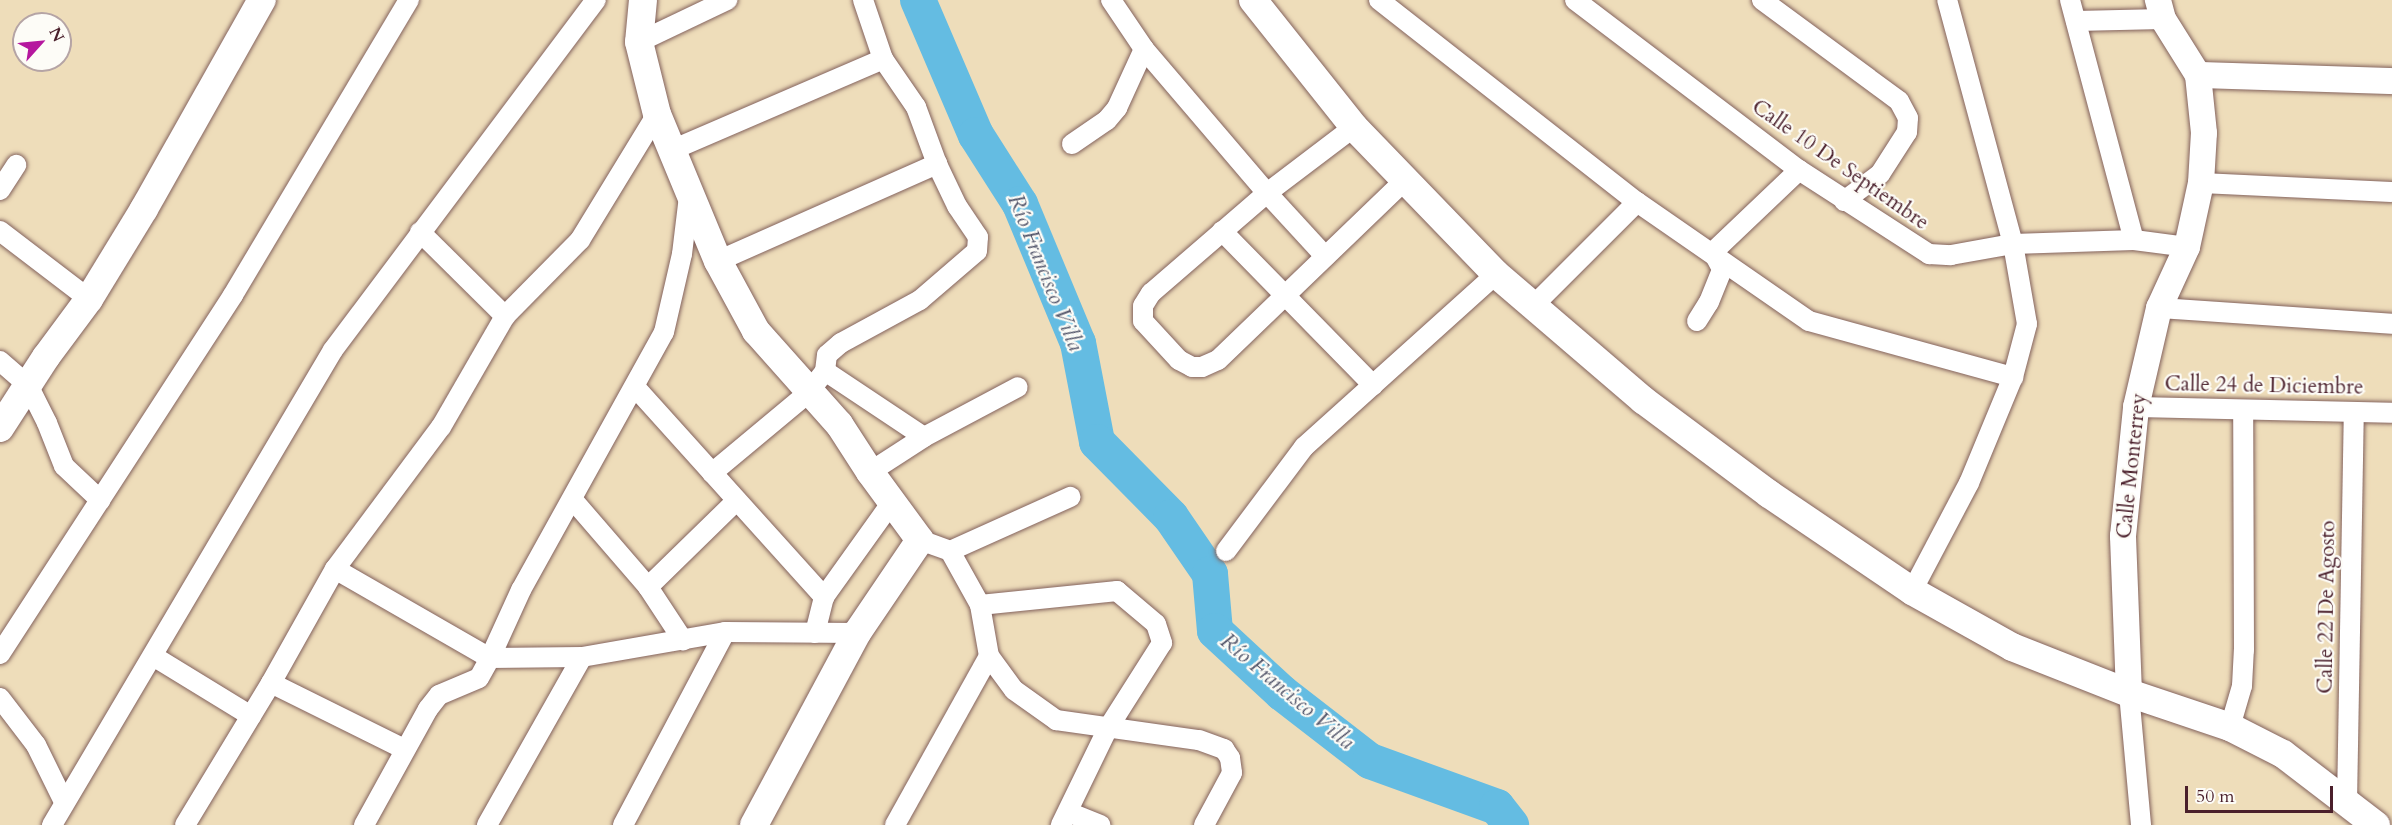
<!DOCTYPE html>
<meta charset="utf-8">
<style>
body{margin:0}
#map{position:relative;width:2392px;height:825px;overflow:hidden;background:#eeddba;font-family:Cardo,serif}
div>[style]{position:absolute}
.river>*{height:36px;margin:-18px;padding:0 18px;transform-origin:18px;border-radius:18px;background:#64bce2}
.roads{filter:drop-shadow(0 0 2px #83625d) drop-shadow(0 0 2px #83625d)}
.minor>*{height:20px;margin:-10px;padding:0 10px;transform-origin:10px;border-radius:10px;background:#fff}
.tertiary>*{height:26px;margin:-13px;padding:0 13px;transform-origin:13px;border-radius:13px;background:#fff}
.secondary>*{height:28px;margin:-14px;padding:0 14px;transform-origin:14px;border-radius:14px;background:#fff}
span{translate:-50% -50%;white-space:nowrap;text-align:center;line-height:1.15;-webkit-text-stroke:4.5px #fdfcf7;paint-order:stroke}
.street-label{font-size:21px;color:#4a1f2b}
.water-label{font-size:22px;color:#53566b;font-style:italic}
.north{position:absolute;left:12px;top:12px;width:60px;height:60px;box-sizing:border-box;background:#fdfcf7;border:2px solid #b5a4a5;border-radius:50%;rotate:63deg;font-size:16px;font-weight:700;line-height:24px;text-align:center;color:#4a1f2b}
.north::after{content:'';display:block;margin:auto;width:21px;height:27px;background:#b5179e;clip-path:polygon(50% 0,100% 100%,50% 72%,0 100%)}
.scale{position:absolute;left:2185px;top:786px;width:148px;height:27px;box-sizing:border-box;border:3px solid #4a1f2b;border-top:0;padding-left:8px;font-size:18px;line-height:21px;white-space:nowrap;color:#4a1f2b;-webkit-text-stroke:4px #fdfcf7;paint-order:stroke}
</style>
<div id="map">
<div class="river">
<div style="left:918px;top:0;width:147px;rotate:66.8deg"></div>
<div style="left:976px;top:135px;width:82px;rotate:57.5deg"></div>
<div style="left:1020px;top:204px;width:151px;rotate:67.4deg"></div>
<div style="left:1078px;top:343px;width:101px;rotate:79.1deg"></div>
<div style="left:1097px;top:442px;width:105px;rotate:45.4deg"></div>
<div style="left:1171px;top:517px;width:69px;rotate:55.6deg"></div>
<div style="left:1210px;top:574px;width:57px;rotate:85deg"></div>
<div style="left:1215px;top:631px;width:91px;rotate:42.8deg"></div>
<div style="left:1282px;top:693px;width:111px;rotate:37.7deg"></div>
<div style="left:1370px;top:761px;width:135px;rotate:19.9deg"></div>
<div style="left:1497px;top:807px;width:23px;rotate:52deg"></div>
</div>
<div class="roads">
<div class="minor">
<div style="left:1111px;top:0;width:59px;rotate:56deg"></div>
<div style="left:1144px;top:49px;width:189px;rotate:49.5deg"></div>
<div style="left:1267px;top:193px;width:86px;rotate:47.4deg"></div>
<div style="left:1379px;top:0;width:328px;rotate:38.1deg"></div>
<div style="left:1637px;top:202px;width:209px;rotate:34.7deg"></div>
<div style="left:1809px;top:321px;width:212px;rotate:15.4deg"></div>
<div style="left:1575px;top:0;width:281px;rotate:37.2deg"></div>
<div style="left:1799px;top:170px;width:155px;rotate:32.9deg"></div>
<div style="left:1929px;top:254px;width:22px;rotate:3deg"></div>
<div style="left:1951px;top:255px;width:63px;rotate:-10.1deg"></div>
<div style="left:2013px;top:244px;width:121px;rotate:-1.9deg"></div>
<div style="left:2134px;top:240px;width:53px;rotate:7.5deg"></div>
<div style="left:1762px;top:0;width:170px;rotate:36.4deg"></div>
<div style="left:1899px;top:101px;width:19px;rotate:62deg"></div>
<div style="left:1908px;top:118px;width:14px;rotate:94deg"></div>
<div style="left:1907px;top:132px;width:50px;rotate:122.7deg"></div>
<div style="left:1880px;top:174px;width:45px;rotate:143.1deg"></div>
<div style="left:2070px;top:0;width:248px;rotate:75.1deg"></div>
<div style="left:2076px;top:21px;width:87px;rotate:-1.3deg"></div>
<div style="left:639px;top:42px;width:98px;rotate:-25.5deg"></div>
<div style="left:1354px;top:127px;width:109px;rotate:142.8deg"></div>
<div style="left:1267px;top:193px;width:153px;rotate:139.2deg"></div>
<div style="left:1151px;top:293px;width:15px;rotate:122deg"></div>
<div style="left:1143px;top:306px;width:15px;rotate:90deg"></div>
<div style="left:1143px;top:321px;width:53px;rotate:47.3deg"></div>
<div style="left:1179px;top:360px;width:15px;rotate:28deg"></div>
<div style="left:1192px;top:367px;width:10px"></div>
<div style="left:1202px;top:367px;width:17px;rotate:-24deg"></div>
<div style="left:1218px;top:360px;width:260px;rotate:-43.9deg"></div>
<div style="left:1072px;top:144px;width:42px;rotate:-34.4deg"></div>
<div style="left:1107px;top:120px;width:16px;rotate:-50deg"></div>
<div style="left:1117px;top:108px;width:65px;rotate:-65.4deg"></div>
<div style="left:672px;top:150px;width:230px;rotate:-23.3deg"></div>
<div style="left:2201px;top:183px;width:191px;rotate:2.7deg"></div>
<div style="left:0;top:190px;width:30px;rotate:-57deg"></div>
<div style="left:0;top:231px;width:112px;rotate:37.4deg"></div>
<div style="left:1222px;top:231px;width:216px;rotate:45.6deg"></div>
<div style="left:420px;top:232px;width:120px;rotate:44.7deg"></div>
<div style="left:718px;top:261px;width:240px;rotate:-23.9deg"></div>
<div style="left:1533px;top:306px;width:147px;rotate:-45deg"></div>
<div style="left:2159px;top:308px;width:234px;rotate:3.9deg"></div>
<div style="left:1697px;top:321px;width:22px;rotate:-58deg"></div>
<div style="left:1709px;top:302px;width:35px;rotate:-68deg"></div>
<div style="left:1722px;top:269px;width:19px;rotate:-118deg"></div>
<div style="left:1713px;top:252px;width:119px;rotate:-43.6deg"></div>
<div style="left:0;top:361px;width:37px;rotate:41deg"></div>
<div style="left:28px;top:385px;width:42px;rotate:63.4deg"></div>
<div style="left:47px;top:423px;width:46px;rotate:68.4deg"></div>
<div style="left:64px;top:466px;width:50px;rotate:43.4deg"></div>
<div style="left:825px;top:371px;width:119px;rotate:33.7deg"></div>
<div style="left:635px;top:387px;width:283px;rotate:48deg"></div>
<div style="left:2136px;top:407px;width:256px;rotate:1.3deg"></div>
<div style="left:870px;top:472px;width:64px;rotate:-32.9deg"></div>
<div style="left:924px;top:437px;width:106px;rotate:-28deg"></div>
<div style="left:712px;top:473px;width:125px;rotate:-39.8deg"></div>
<div style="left:808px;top:393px;width:28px;rotate:-52deg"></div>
<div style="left:825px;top:371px;width:16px;rotate:-83deg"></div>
<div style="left:827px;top:355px;width:18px;rotate:-41deg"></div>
<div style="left:841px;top:343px;width:90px;rotate:-28.6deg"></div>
<div style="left:920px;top:300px;width:75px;rotate:-40.7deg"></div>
<div style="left:977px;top:251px;width:14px;rotate:-86deg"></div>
<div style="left:978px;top:237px;width:37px;rotate:-124deg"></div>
<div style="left:957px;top:206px;width:47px;rotate:-115.5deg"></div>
<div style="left:937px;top:164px;width:61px;rotate:-110.2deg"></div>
<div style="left:916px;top:107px;width:58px;rotate:-124.5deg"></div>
<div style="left:883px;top:59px;width:62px;rotate:-108.7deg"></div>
<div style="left:573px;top:500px;width:115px;rotate:49.2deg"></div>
<div style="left:648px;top:587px;width:64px;rotate:56.6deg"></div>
<div style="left:920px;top:540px;width:32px;rotate:20deg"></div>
<div style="left:950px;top:551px;width:62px;rotate:60.9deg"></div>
<div style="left:980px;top:605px;width:52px;rotate:80deg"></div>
<div style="left:989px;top:656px;width:42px;rotate:53.7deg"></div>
<div style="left:1014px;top:690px;width:52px;rotate:35.5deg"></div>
<div style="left:1056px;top:720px;width:144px;rotate:8deg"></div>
<div style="left:1199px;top:740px;width:27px;rotate:20deg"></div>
<div style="left:1224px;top:749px;width:11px;rotate:56deg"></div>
<div style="left:1230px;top:758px;width:15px;rotate:82deg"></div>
<div style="left:1232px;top:773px;width:59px;rotate:118.3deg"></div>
<div style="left:950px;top:551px;width:132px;rotate:-24.2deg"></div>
<div style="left:1226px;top:551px;width:130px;rotate:-53.1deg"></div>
<div style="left:1304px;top:447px;width:258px;rotate:-42deg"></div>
<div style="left:335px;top:569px;width:179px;rotate:29.9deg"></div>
<div style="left:490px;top:658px;width:75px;rotate:-65.5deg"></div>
<div style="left:521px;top:590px;width:295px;rotate:-61deg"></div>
<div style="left:664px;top:332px;width:80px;rotate:-77deg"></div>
<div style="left:682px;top:254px;width:58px;rotate:-83.1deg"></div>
<div style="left:648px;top:587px;width:124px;rotate:-44.3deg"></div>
<div style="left:1912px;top:591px;width:122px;rotate:-62.2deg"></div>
<div style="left:1969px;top:483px;width:115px;rotate:-67.5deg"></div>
<div style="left:2013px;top:377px;width:55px;rotate:-75.2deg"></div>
<div style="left:2027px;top:324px;width:81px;rotate:-99.9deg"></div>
<div style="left:2013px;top:244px;width:253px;rotate:-105.1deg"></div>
<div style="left:980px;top:605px;width:138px;rotate:-5.8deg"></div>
<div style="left:1117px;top:591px;width:51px;rotate:40.2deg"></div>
<div style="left:1156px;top:624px;width:20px;rotate:72deg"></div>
<div style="left:1162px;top:643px;width:101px;rotate:122.4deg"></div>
<div style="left:1108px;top:728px;width:108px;rotate:115.9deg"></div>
<div style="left:815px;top:633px;width:37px;rotate:-76deg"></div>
<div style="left:824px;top:597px;width:117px;rotate:-54.4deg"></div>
<div style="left:0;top:654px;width:428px;rotate:-57deg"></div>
<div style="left:233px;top:295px;width:344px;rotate:-59.2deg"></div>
<div style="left:153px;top:656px;width:115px;rotate:31.5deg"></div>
<div style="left:271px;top:683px;width:148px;rotate:26.4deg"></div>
<div style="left:2129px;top:693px;width:133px;rotate:84.8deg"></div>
<div style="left:0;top:698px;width:59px;rotate:52.5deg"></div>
<div style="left:36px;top:745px;width:64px;rotate:63.8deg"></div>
<div style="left:2230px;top:727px;width:43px;rotate:-73.7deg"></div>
<div style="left:2242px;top:686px;width:36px;rotate:-87deg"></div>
<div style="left:2244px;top:650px;width:240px;rotate:-90.2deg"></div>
<div style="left:2347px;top:803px;width:390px;rotate:-89deg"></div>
<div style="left:1068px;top:812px;width:35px;rotate:22deg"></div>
<div style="left:52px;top:825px;width:552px;rotate:-59.39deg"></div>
<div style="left:333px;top:350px;width:438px;rotate:-53.1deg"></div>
<div style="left:185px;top:825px;width:166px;rotate:-58.8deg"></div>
<div style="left:271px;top:683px;width:131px;rotate:-60.7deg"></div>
<div style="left:335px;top:569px;width:177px;rotate:-53.3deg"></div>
<div style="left:441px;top:427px;width:128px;rotate:-60deg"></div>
<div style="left:505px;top:316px;width:107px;rotate:-45.4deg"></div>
<div style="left:580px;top:240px;width:148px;rotate:-58.6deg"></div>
<div style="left:364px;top:825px;width:132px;rotate:-61.1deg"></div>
<div style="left:428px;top:709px;width:18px;rotate:-52deg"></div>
<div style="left:439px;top:695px;width:43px;rotate:-23deg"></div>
<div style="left:479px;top:678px;width:23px;rotate:-61deg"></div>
<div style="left:490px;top:658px;width:92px;rotate:-0.6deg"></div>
<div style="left:582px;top:657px;width:145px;rotate:-9.9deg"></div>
<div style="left:725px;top:632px;width:132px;rotate:0.4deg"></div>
<div style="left:487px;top:825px;width:193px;rotate:-60.5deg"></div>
<div style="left:623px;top:825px;width:218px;rotate:-62.1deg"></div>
<div style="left:895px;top:825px;width:193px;rotate:-60.9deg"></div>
</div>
<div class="tertiary">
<div style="left:2198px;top:75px;width:194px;rotate:1.8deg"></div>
<div style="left:2129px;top:693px;width:157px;rotate:-92.2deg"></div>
<div style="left:2123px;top:536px;width:130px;rotate:-84.2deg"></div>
<div style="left:2136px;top:407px;width:102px;rotate:-76.9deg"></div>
<div style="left:2159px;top:308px;width:67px;rotate:-65.3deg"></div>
<div style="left:2187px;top:247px;width:66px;rotate:-77.7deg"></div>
<div style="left:2201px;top:183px;width:50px;rotate:-86.6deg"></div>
<div style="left:2204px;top:133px;width:58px;rotate:-95.9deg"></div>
<div style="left:2198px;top:75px;width:66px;rotate:-122deg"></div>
<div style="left:2163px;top:19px;width:20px;rotate:-105deg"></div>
</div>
<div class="secondary">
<div style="left:643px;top:0;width:42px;rotate:95.4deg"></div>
<div style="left:639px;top:42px;width:74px;rotate:76deg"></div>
<div style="left:657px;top:114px;width:159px;rotate:67.5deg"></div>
<div style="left:718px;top:261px;width:80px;rotate:61.5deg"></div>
<div style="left:756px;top:331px;width:125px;rotate:48.3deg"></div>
<div style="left:839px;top:424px;width:57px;rotate:57.1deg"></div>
<div style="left:870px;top:472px;width:84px;rotate:53.7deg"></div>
<div style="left:920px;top:540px;width:112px;rotate:124.1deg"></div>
<div style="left:857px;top:633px;width:218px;rotate:118.2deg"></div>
<div style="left:1253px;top:0;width:162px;rotate:51.5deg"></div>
<div style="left:1354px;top:127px;width:204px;rotate:46deg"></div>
<div style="left:1496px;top:274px;width:194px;rotate:40.6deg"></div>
<div style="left:1643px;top:400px;width:157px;rotate:36.7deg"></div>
<div style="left:1769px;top:494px;width:173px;rotate:34.1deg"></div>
<div style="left:1912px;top:591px;width:115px;rotate:29.2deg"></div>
<div style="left:2012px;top:647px;width:126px;rotate:21.5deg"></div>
<div style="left:2129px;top:693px;width:107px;rotate:18.6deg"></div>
<div style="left:2230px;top:727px;width:59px;rotate:27deg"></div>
<div style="left:2283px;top:754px;width:117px;rotate:37.4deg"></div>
<div style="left:0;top:428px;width:85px;rotate:-57.1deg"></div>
<div style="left:46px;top:357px;width:72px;rotate:-53.4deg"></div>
<div style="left:89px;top:299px;width:105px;rotate:-58.6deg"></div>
<div style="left:144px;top:209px;width:240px;rotate:-60.6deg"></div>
</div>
</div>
<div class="street-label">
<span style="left:1840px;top:165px;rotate:35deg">Calle 10 De Septiembre</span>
<span style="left:2264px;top:386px;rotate:1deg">Calle 24 de Diciembre</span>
<span style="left:2132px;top:466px;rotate:-84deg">Calle Monterrey</span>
<span style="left:2327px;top:607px;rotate:-89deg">Calle 22 De Agosto</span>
</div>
<div class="water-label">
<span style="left:1045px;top:273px;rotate:68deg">Río Francisco Villa</span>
<span style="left:1287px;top:692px;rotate:40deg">Río Francisco Villa</span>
</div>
<div class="north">N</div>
<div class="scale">50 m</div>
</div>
